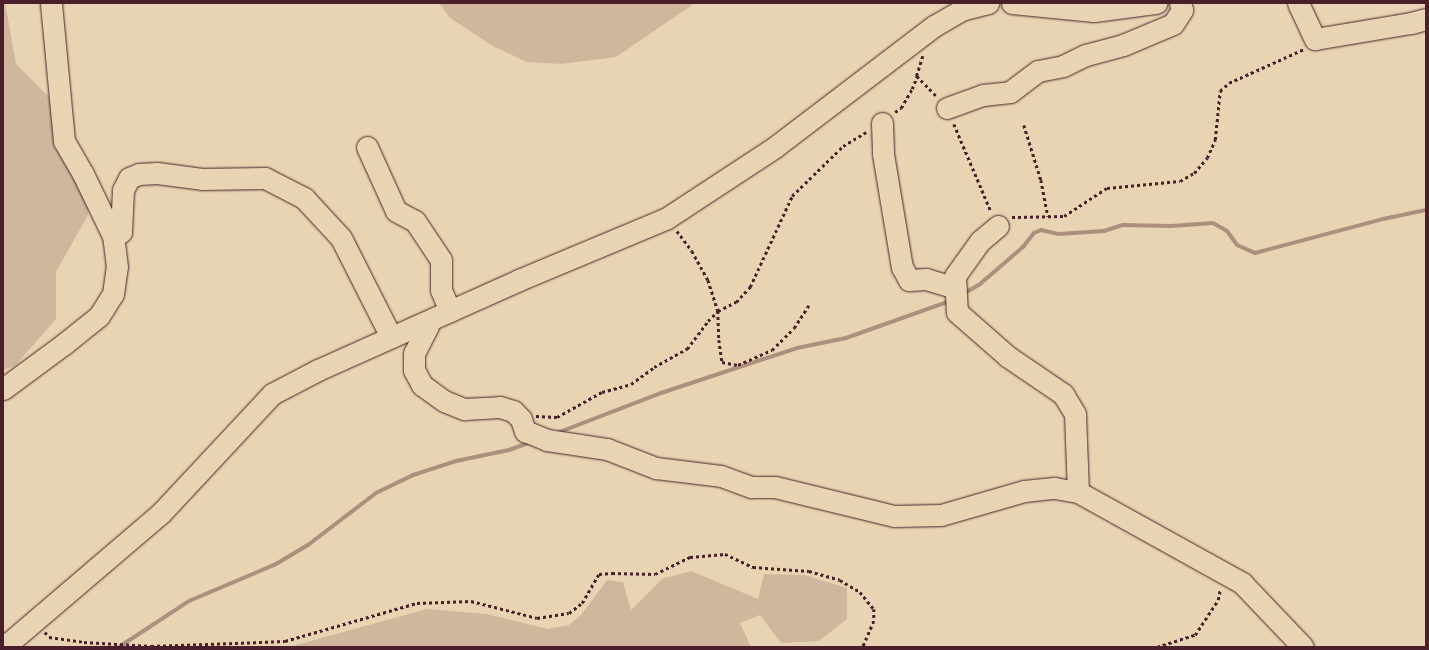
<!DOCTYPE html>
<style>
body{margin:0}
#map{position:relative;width:1429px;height:650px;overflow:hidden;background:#e8d4b2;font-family:Mali,sans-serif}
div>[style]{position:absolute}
.green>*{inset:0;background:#cfb69c}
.stream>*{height:4px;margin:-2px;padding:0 2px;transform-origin:2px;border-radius:2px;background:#ac8f7f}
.path>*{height:2.5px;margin-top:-1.25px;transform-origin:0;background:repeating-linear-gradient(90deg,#4a1f2b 0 3px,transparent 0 6px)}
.roads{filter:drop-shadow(0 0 1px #4a1f2b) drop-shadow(0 0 1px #4a1f2b)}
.minor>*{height:21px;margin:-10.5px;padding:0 10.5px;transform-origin:10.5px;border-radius:10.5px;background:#e8d4b2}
span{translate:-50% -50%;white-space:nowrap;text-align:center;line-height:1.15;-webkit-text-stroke:3px #e8d4b2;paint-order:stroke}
.frame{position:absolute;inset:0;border:4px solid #4a1f2b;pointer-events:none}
</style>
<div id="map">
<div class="green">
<div style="clip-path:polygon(3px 3px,5px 3px,16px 64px,50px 98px,90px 202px,88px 215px,56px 272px,56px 319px,15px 366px,3px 370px)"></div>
<div style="clip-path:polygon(439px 3px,695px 3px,616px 57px,561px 64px,527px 62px,493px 46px,450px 18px)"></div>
<div style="clip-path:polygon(691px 571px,758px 599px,764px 574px,804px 575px,847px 588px,847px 619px,819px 641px,781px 643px,760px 615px,740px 623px,751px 647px,289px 647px,427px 609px,487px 614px,548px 629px,569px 625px,582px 614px,607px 580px,623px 582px,631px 610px,662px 579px)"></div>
</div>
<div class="stream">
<div style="left:963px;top:294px;width:20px;rotate:-30deg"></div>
<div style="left:980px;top:284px;width:57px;rotate:-40.7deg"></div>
<div style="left:1023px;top:247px;width:18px;rotate:-52deg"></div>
<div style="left:1034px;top:233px;width:8px;rotate:-23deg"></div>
<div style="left:1041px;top:230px;width:17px;rotate:13deg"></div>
<div style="left:1058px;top:234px;width:46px;rotate:-3.7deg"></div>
<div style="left:1104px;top:231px;width:20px;rotate:-18deg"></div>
<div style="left:1123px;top:225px;width:48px;rotate:1.2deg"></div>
<div style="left:1171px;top:226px;width:42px;rotate:-4.1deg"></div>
<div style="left:1213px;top:223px;width:16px;rotate:30deg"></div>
<div style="left:1227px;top:231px;width:17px;rotate:54deg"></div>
<div style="left:1237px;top:245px;width:20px;rotate:24deg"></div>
<div style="left:1255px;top:253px;width:132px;rotate:-14.9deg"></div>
<div style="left:1383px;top:219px;width:44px;rotate:-11.8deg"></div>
<div style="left:557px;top:433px;width:111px;rotate:-21deg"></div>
<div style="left:661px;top:393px;width:143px;rotate:-18.3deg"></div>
<div style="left:797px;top:348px;width:50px;rotate:-11.5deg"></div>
<div style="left:846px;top:338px;width:110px;rotate:-19.6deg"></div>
<div style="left:119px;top:647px;width:84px;rotate:-33.3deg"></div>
<div style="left:189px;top:601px;width:95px;rotate:-23deg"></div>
<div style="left:276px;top:564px;width:37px;rotate:-31deg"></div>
<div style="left:308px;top:545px;width:86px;rotate:-37.4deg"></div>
<div style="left:376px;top:493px;width:41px;rotate:-25.9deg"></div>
<div style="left:413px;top:475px;width:45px;rotate:-18deg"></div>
<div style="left:456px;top:461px;width:54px;rotate:-11.7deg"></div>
<div style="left:509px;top:450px;width:23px;rotate:-20deg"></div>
</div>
<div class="path">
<div style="left:923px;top:56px;width:21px;rotate:107deg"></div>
<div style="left:917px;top:76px;width:28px;rotate:46deg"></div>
<div style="left:895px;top:112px;width:7px;rotate:-34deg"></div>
<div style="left:901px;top:108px;width:22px;rotate:-60deg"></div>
<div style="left:912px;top:89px;width:14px;rotate:-69deg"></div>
<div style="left:954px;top:124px;width:95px;rotate:67deg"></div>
<div style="left:1024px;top:125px;width:58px;rotate:72.8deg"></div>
<div style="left:1041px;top:180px;width:37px;rotate:79deg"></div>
<div style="left:1012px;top:217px;width:52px;rotate:-1.1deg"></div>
<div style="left:1064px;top:216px;width:51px;rotate:-33.1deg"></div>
<div style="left:1107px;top:188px;width:73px;rotate:-5.5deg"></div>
<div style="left:1180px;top:181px;width:16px;rotate:-30deg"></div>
<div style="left:1194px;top:173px;width:20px;rotate:-49deg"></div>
<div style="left:1207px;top:158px;width:20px;rotate:-66deg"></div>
<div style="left:1215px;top:140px;width:49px;rotate:-84.2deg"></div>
<div style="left:1220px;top:91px;width:12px;rotate:-42deg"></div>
<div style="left:1229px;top:83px;width:82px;rotate:-24.4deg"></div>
<div style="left:677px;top:231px;width:25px;rotate:53deg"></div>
<div style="left:692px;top:251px;width:33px;rotate:61deg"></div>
<div style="left:708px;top:280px;width:33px;rotate:72deg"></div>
<div style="left:718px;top:311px;width:29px;rotate:88deg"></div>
<div style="left:719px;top:340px;width:22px;rotate:82deg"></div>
<div style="left:722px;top:362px;width:16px;rotate:11deg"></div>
<div style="left:738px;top:365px;width:37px;rotate:-24deg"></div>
<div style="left:772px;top:350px;width:31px;rotate:-45deg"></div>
<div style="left:794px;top:328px;width:27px;rotate:-57deg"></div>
<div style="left:536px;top:416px;width:21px;rotate:3deg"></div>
<div style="left:557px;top:417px;width:51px;rotate:-29.1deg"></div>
<div style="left:602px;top:392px;width:30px;rotate:-15deg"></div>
<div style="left:631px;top:384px;width:29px;rotate:-36deg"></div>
<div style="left:654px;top:367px;width:38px;rotate:-29deg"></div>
<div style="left:687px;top:349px;width:35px;rotate:-53deg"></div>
<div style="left:708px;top:321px;width:14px;rotate:-45deg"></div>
<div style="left:718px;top:311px;width:20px;rotate:-27deg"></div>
<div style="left:736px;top:302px;width:21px;rotate:-47deg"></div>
<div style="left:750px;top:287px;width:100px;rotate:-65.2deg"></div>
<div style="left:792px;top:196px;width:71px;rotate:-44.4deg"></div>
<div style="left:843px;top:146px;width:27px;rotate:-31deg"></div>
<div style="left:45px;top:632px;width:6px;rotate:51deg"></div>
<div style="left:49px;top:637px;width:35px;rotate:8deg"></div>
<div style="left:84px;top:642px;width:67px;rotate:3.4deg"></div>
<div style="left:151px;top:646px;width:134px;rotate:-2.1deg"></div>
<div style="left:285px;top:641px;width:137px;rotate:-16.1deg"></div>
<div style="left:417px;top:603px;width:54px;rotate:-2.1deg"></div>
<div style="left:471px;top:601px;width:68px;rotate:14.4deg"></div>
<div style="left:537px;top:618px;width:32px;rotate:-9deg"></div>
<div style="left:569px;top:613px;width:16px;rotate:-38deg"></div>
<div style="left:582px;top:603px;width:34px;rotate:-60deg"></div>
<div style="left:599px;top:574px;width:13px;rotate:-4deg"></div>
<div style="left:612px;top:573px;width:43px;rotate:1.3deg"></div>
<div style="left:655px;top:574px;width:39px;rotate:-26deg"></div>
<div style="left:690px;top:557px;width:35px;rotate:-5deg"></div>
<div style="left:725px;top:554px;width:31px;rotate:25deg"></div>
<div style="left:753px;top:567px;width:56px;rotate:4.1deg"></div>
<div style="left:809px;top:571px;width:32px;rotate:16deg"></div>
<div style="left:840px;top:580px;width:23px;rotate:31deg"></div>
<div style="left:860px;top:592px;width:22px;rotate:51deg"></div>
<div style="left:874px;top:609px;width:12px;rotate:90deg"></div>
<div style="left:874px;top:621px;width:28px;rotate:113deg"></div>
<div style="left:1157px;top:647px;width:40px;rotate:-18deg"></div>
<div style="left:1195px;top:635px;width:42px;rotate:-56.7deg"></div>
<div style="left:1218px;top:600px;width:10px;rotate:-79deg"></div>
</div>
<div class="roads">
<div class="minor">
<div style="left:1012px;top:3px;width:82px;rotate:5.6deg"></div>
<div style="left:1094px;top:11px;width:63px;rotate:-7.4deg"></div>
<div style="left:1298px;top:3px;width:40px;rotate:65deg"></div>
<div style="left:1315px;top:39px;width:97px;rotate:-9.5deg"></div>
<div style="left:1411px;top:23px;width:16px;rotate:-15deg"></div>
<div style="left:947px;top:108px;width:38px;rotate:-20deg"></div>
<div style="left:983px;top:95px;width:27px;rotate:-6deg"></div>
<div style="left:1010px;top:92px;width:35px;rotate:-37deg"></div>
<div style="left:1038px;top:71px;width:25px;rotate:-11deg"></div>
<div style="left:1063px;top:66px;width:25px;rotate:-26deg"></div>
<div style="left:1086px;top:55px;width:38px;rotate:-15deg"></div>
<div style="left:1123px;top:45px;width:54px;rotate:-22.8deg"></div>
<div style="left:1173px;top:24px;width:17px;rotate:-57deg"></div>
<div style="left:1182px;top:10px;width:7px;rotate:-106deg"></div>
<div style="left:882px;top:123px;width:31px;rotate:88deg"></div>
<div style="left:883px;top:154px;width:115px;rotate:80.5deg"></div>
<div style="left:902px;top:267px;width:15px;rotate:62deg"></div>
<div style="left:909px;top:280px;width:17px;rotate:-3deg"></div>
<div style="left:926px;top:279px;width:31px;rotate:17deg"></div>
<div style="left:367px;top:147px;width:70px;rotate:65.6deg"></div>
<div style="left:396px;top:211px;width:21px;rotate:28deg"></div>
<div style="left:415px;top:221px;width:47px;rotate:56.3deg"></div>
<div style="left:441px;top:260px;width:30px;rotate:90deg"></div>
<div style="left:441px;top:290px;width:23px;rotate:67deg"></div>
<div style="left:998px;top:226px;width:23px;rotate:140deg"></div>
<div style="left:980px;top:241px;width:43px;rotate:125.5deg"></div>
<div style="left:955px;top:276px;width:36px;rotate:87deg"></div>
<div style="left:957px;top:312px;width:67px;rotate:41.3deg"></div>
<div style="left:1007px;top:356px;width:68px;rotate:34.2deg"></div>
<div style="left:1063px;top:394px;width:23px;rotate:59deg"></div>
<div style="left:1075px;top:414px;width:78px;rotate:87.8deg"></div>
<div style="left:113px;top:236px;width:9px;rotate:-27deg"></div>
<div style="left:121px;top:232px;width:42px;rotate:-87.3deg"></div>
<div style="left:123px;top:190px;width:13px;rotate:-63deg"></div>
<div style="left:129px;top:178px;width:11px;rotate:-22deg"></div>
<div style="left:139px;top:174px;width:18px;rotate:-3deg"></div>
<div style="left:157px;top:173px;width:45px;rotate:7.6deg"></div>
<div style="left:202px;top:179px;width:63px;rotate:-0.9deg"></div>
<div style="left:265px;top:178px;width:44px;rotate:27.1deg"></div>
<div style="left:304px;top:198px;width:54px;rotate:47.2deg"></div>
<div style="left:341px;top:238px;width:111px;rotate:63.2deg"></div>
<div style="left:426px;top:322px;width:4px;rotate:63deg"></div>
<div style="left:428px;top:326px;width:30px;rotate:117deg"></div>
<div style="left:414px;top:353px;width:17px;rotate:90deg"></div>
<div style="left:414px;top:370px;width:17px;rotate:62deg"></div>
<div style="left:422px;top:385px;width:27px;rotate:36deg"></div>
<div style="left:444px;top:401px;width:22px;rotate:22deg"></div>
<div style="left:464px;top:409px;width:36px;rotate:-3deg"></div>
<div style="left:500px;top:407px;width:14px;rotate:17deg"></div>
<div style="left:513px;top:411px;width:11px;rotate:45deg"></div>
<div style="left:521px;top:419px;width:13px;rotate:72deg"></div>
<div style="left:525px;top:431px;width:24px;rotate:22deg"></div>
<div style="left:547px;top:440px;width:61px;rotate:8.5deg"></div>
<div style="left:607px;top:449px;width:53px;rotate:21.2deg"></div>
<div style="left:656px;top:468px;width:65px;rotate:7deg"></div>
<div style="left:721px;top:476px;width:33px;rotate:20deg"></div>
<div style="left:752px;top:487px;width:23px"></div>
<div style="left:775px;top:487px;width:122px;rotate:13.7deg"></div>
<div style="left:894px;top:516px;width:47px;rotate:-1.2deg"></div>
<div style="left:941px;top:515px;width:86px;rotate:-16.1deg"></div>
<div style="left:1024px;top:491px;width:30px;rotate:-6deg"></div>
<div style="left:1054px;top:488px;width:24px;rotate:9deg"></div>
<div style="left:1078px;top:492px;width:188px;rotate:29deg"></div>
<div style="left:1242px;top:583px;width:88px;rotate:46.4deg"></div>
<div style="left:3px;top:389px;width:76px;rotate:-36.4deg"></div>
<div style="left:64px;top:344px;width:45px;rotate:-38.7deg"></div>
<div style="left:99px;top:316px;width:26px;rotate:-58deg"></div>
<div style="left:113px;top:294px;width:27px;rotate:-82deg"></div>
<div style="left:117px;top:267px;width:31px;rotate:-97deg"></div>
<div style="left:113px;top:236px;width:69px;rotate:-115.8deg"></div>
<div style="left:83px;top:174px;width:38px;rotate:-120deg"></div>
<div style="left:64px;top:141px;width:139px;rotate:-95.4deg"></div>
<div style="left:4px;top:647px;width:206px;rotate:-40.5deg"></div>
<div style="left:161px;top:513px;width:163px;rotate:-47deg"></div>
<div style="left:272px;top:394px;width:52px;rotate:-27.6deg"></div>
<div style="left:318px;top:370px;width:220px;rotate:-24.1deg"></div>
<div style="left:519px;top:280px;width:160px;rotate:-22.7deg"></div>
<div style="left:667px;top:218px;width:129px;rotate:-33.3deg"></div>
<div style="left:775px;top:147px;width:200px;rotate:-37.3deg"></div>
<div style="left:934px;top:26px;width:34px;rotate:-30deg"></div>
<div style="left:964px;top:9px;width:25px;rotate:-14deg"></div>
</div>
</div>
<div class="frame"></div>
</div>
